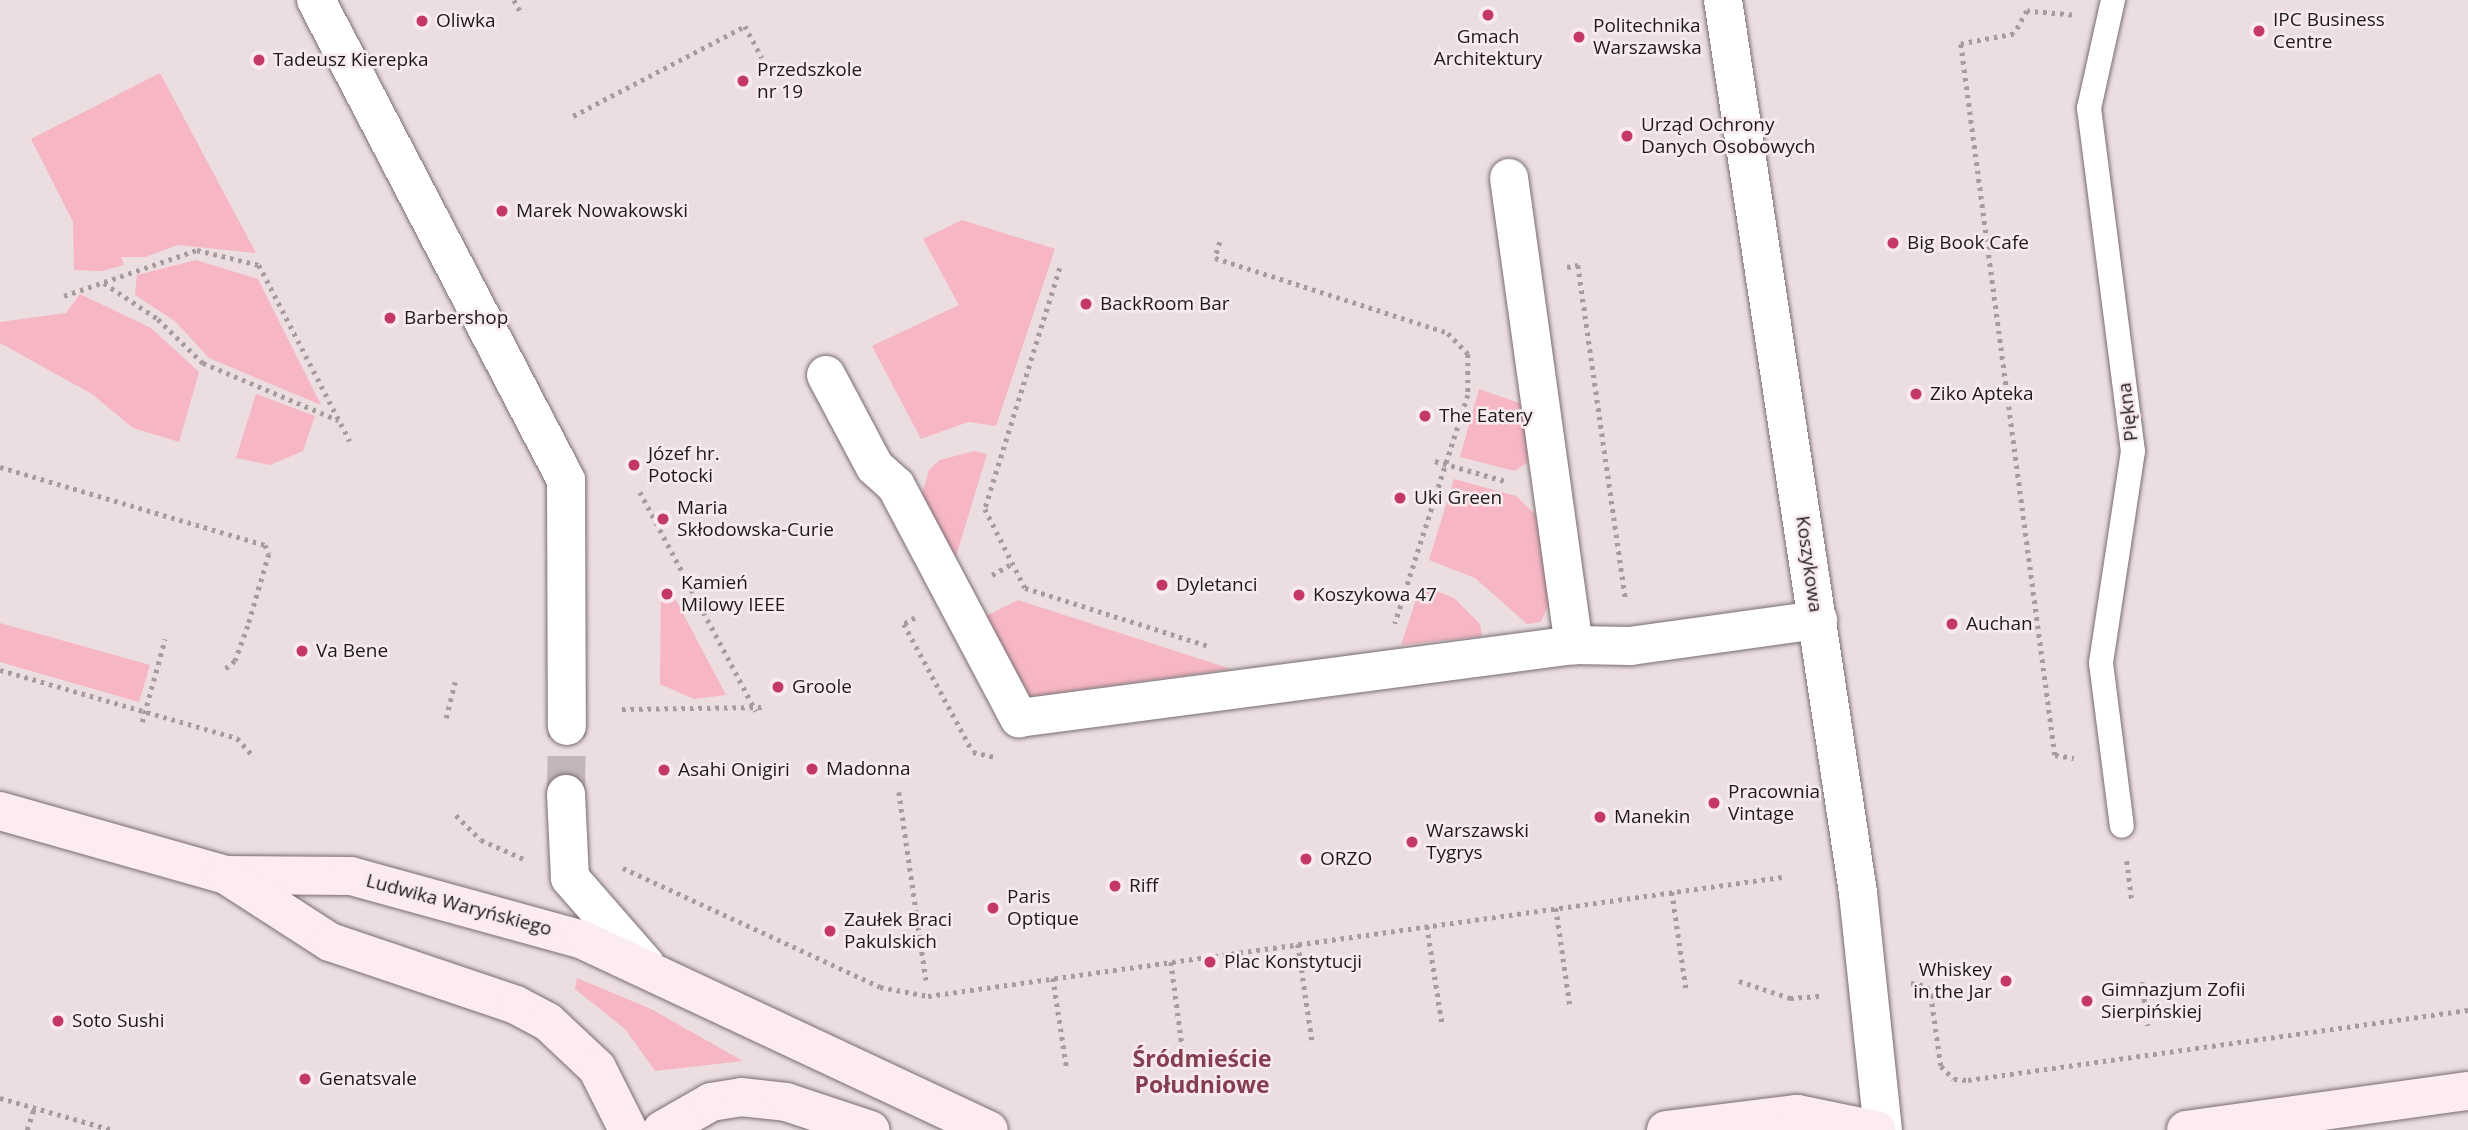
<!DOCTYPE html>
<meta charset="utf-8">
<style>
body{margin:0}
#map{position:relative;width:2468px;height:1130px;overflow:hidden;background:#ebdde0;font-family:"Open Sans",sans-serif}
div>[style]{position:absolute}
.green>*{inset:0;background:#f6b6c4}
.minor-tunnel>*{height:38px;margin-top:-19px;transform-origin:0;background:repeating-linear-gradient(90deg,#c2b6b9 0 38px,transparent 0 57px)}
.path>*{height:4.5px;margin-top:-2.25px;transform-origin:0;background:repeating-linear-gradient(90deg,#a69c9e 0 3.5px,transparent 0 8.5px)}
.roads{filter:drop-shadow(0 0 2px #796d70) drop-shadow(0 0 2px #796d70)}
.service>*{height:24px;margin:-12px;padding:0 12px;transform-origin:12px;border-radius:12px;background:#fff}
.minor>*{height:38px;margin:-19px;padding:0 19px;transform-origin:19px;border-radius:19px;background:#fff}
.tertiary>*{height:38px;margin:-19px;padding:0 19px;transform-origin:19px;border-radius:19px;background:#fff}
.secondary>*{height:38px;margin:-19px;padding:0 19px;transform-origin:19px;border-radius:19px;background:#fcebef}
.dots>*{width:19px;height:19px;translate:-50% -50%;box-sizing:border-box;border:4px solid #f8eaed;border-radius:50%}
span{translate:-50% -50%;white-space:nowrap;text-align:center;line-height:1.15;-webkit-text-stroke:5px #f8eaed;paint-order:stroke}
.poi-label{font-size:19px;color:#1e1a1b}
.left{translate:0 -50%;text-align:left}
.right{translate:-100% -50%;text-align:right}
.street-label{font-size:19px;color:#1e1a1b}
.quarter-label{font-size:23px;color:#843d52;font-weight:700}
</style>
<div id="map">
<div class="green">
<div style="clip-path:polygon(160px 73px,256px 253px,178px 245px,145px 257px,121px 257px,124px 265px,102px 271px,74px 270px,73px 222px,31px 139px)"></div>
<div style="clip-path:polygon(962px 220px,1055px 249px,996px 426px,968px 422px,921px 439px,872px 346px,959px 305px,923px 239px)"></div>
<div style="clip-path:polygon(196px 260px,258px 279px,321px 405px,209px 358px,175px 321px,135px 295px,137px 275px)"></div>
<div style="clip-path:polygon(80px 294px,151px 328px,199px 372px,179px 442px,133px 428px,92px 394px,0 343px,0 322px,66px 313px)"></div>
<div style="clip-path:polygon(1479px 389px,1522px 404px,1528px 462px,1515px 471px,1460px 457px)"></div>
<div style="clip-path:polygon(256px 394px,315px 416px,303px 451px,270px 465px,236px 458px)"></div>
<div style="clip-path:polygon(974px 451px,987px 454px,954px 563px,921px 498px,929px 470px,940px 460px)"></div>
<div style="clip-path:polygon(1454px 479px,1516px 496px,1540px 519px,1550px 601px,1541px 622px,1527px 624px,1475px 578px,1429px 560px)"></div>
<div style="clip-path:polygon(668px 585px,726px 695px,694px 699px,660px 684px,661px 587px)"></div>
<div style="clip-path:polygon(1421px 585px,1454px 598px,1480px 624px,1482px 636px,1401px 645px)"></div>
<div style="clip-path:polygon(1018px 600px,1231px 669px,1026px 697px,982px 618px)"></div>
<div style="clip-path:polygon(0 623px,150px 665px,139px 702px,0 662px)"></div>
<div style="clip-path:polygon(577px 978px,651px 1009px,743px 1061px,655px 1071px,625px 1029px,575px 989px)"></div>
</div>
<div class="minor-tunnel">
<div style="left:566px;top:794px;width:68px;rotate:-89.2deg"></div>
</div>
<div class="path">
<div style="left:514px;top:0;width:13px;rotate:61deg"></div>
<div style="left:2072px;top:15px;width:45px;rotate:-174.9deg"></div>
<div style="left:2027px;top:11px;width:26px;rotate:119deg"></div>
<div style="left:2014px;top:34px;width:54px;rotate:169.3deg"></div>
<div style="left:1961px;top:44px;width:717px;rotate:82.47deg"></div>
<div style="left:2055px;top:755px;width:19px;rotate:9deg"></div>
<div style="left:573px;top:116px;width:194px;rotate:-27.6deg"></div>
<div style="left:745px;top:26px;width:36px;rotate:62deg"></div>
<div style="left:1220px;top:242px;width:17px;rotate:107deg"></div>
<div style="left:1215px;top:258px;width:245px;rotate:17.8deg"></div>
<div style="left:1448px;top:333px;width:29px;rotate:46deg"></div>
<div style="left:1468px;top:354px;width:41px;rotate:90deg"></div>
<div style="left:1468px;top:395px;width:240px;rotate:107.7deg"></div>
<div style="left:1567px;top:267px;width:11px;rotate:-10deg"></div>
<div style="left:1578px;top:265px;width:340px;rotate:81.9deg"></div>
<div style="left:1060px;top:268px;width:252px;rotate:107.3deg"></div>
<div style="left:985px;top:509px;width:89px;rotate:63.1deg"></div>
<div style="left:1025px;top:588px;width:193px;rotate:17.5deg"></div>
<div style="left:104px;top:283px;width:65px;rotate:33.7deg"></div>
<div style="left:158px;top:319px;width:63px;rotate:44.4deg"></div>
<div style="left:203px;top:363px;width:147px;rotate:22.9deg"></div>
<div style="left:64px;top:296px;width:141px;rotate:-19.1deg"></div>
<div style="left:197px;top:250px;width:64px;rotate:13.6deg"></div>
<div style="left:259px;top:265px;width:198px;rotate:62.7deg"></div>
<div style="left:1435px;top:461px;width:73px;rotate:15.9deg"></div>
<div style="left:0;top:467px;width:276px;rotate:16.4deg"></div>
<div style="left:265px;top:545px;width:10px;rotate:66deg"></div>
<div style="left:269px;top:554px;width:75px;rotate:106.3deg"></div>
<div style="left:248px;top:626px;width:37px;rotate:110deg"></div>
<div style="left:235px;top:661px;width:16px;rotate:140deg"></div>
<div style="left:640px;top:492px;width:248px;rotate:62.1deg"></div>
<div style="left:992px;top:575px;width:24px;rotate:-30deg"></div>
<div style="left:915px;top:618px;width:13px;rotate:151deg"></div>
<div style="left:904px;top:624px;width:145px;rotate:61.7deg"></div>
<div style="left:973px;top:752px;width:23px;rotate:13deg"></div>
<div style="left:0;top:670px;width:247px;rotate:16deg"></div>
<div style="left:237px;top:738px;width:24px;rotate:48deg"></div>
<div style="left:622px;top:709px;width:142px;rotate:-0.8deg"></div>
<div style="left:446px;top:718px;width:37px;rotate:-76deg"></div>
<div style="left:142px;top:722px;width:86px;rotate:-74.5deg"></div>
<div style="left:899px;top:792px;width:190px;rotate:81.8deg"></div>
<div style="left:456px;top:815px;width:35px;rotate:45deg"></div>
<div style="left:481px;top:840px;width:47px;rotate:23.8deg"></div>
<div style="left:2127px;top:861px;width:40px;rotate:82.9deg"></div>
<div style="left:623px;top:868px;width:283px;rotate:24.8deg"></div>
<div style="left:880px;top:987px;width:49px;rotate:10.6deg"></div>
<div style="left:928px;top:996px;width:862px;rotate:-7.93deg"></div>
<div style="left:1672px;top:892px;width:97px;rotate:81.7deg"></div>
<div style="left:1556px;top:908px;width:98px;rotate:81.8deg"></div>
<div style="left:1427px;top:926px;width:98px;rotate:81.2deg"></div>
<div style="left:1298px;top:944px;width:97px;rotate:81.7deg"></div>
<div style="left:1171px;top:962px;width:98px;rotate:82.4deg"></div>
<div style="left:1053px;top:978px;width:92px;rotate:81.3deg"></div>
<div style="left:1739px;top:981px;width:54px;rotate:18.4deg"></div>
<div style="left:1790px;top:998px;width:32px;rotate:-4deg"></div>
<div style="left:2142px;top:982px;width:44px;rotate:82.2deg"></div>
<div style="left:1911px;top:983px;width:16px;rotate:11deg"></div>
<div style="left:1927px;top:986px;width:10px;rotate:66deg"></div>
<div style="left:1931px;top:995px;width:72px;rotate:82deg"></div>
<div style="left:1941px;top:1066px;width:18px;rotate:45deg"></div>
<div style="left:1954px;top:1079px;width:14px;rotate:4deg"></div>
<div style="left:1968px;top:1080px;width:505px;rotate:-7.97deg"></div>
<div style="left:0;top:1098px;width:116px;rotate:15.9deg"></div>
<div style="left:27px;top:1130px;width:23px;rotate:-72deg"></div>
</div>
<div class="roads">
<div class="service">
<div style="left:2113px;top:0;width:111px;rotate:102.5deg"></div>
<div style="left:2089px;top:108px;width:346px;rotate:82.7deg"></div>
<div style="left:2133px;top:451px;width:214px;rotate:98.6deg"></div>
<div style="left:2101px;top:663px;width:164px;rotate:82.7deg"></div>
</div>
<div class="minor">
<div style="left:316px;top:0;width:541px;rotate:62.49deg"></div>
<div style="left:566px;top:480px;width:246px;rotate:89.8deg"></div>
<div style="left:1509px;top:178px;width:472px;rotate:82.1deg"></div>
<div style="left:826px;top:375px;width:104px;rotate:62deg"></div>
<div style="left:875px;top:467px;width:28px;rotate:42deg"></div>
<div style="left:896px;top:486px;width:263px;rotate:62.1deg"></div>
<div style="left:1019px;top:718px;width:560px;rotate:-7.49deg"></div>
<div style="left:1574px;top:645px;width:56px;rotate:1deg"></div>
<div style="left:1630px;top:646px;width:190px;rotate:-7.9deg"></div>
<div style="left:566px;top:794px;width:84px;rotate:87.3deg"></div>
<div style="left:570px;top:878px;width:114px;rotate:48.9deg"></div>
</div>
<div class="tertiary">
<div style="left:1723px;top:0;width:903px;rotate:81.4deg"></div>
<div style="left:1858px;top:893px;width:238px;rotate:84deg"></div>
</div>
<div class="secondary">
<div style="left:0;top:811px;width:235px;rotate:15.8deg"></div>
<div style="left:226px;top:875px;width:125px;rotate:0.5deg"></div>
<div style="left:351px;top:876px;width:241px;rotate:15.4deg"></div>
<div style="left:583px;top:940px;width:448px;rotate:25.1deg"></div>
<div style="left:226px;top:875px;width:124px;rotate:32.8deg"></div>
<div style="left:330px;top:942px;width:196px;rotate:18.7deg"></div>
<div style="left:516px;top:1005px;width:36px;rotate:28deg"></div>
<div style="left:548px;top:1022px;width:67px;rotate:43.2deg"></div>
<div style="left:597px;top:1068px;width:69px;rotate:63.4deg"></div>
<div style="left:662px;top:1130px;width:56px;rotate:-29.7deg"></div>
<div style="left:711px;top:1102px;width:30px;rotate:-9deg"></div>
<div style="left:741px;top:1097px;width:45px;rotate:6.3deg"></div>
<div style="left:786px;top:1102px;width:89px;rotate:18.4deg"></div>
<div style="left:1666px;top:1130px;width:132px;rotate:-7deg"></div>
<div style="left:1797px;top:1114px;width:81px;rotate:11.4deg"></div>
<div style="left:2186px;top:1130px;width:285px;rotate:-7.9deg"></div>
</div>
</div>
<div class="dots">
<div style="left:1488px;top:15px;background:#c43869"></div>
<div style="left:422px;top:21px;background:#c43869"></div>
<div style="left:2259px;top:31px;background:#c43869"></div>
<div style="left:1579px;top:37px;background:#c43869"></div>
<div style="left:259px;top:60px;background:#c43869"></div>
<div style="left:743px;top:81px;background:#c43869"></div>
<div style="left:1627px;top:136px;background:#c43869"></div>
<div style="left:502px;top:211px;background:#c43869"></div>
<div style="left:1893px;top:243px;background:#c43869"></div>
<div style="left:1086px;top:304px;background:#c43869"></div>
<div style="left:390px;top:318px;background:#c43869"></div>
<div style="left:1916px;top:394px;background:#c43869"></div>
<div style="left:1425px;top:416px;background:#c43869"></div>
<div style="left:634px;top:465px;background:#c43869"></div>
<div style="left:1400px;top:498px;background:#c43869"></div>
<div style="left:663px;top:519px;background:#c43869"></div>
<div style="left:1162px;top:585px;background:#c43869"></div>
<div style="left:667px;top:594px;background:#c43869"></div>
<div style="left:1299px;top:595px;background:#c43869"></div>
<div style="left:1952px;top:624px;background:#c43869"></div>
<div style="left:302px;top:651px;background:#c43869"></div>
<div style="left:778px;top:687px;background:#c43869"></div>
<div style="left:812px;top:769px;background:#c43869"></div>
<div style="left:664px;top:770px;background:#c43869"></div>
<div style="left:1714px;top:803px;background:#c43869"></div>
<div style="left:1600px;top:817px;background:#c43869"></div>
<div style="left:1412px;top:842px;background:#c43869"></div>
<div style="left:1306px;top:859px;background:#c43869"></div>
<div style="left:1115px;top:886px;background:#c43869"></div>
<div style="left:993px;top:908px;background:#c43869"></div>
<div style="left:830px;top:931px;background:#c43869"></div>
<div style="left:1210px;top:962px;background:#c43869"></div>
<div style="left:2006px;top:981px;background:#c43869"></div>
<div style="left:2087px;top:1001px;background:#c43869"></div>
<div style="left:58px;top:1021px;background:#c43869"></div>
<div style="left:305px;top:1079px;background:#c43869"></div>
</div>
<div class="poi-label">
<span class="left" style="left:2273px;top:31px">IPC Business<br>Centre</span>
<span class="left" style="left:436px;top:21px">Oliwka</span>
<span class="left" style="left:1593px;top:37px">Politechnika<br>Warszawska</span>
<span style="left:1488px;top:48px">Gmach<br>Architektury</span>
<span class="left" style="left:273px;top:60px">Tadeusz Kierepka</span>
<span class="left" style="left:757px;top:81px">Przedszkole<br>nr 19</span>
<span class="left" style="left:1641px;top:136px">Urząd Ochrony<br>Danych Osobowych</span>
<span class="left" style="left:516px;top:211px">Marek Nowakowski</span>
<span class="left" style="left:1907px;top:243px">Big Book Cafe</span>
<span class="left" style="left:1100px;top:304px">BackRoom Bar</span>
<span class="left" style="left:404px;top:318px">Barbershop</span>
<span class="left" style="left:1930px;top:394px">Ziko Apteka</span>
<span class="left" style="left:1439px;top:416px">The Eatery</span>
<span class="left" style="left:648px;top:465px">Józef hr.<br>Potocki</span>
<span class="left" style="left:1414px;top:498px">Uki Green</span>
<span class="left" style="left:677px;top:519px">Maria<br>Skłodowska-Curie</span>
<span class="left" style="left:681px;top:594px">Kamień<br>Milowy IEEE</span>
<span class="left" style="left:1176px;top:585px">Dyletanci</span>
<span class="left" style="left:1313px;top:595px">Koszykowa 47</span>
<span class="left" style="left:1966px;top:624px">Auchan</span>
<span class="left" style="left:316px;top:651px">Va Bene</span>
<span class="left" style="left:792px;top:687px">Groole</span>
<span class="left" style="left:826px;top:769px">Madonna</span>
<span class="left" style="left:678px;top:770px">Asahi Onigiri</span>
<span class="left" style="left:1728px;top:803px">Pracownia<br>Vintage</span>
<span class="left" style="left:1614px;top:817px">Manekin</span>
<span class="left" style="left:1426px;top:842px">Warszawski<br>Tygrys</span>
<span class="left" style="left:1320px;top:859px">ORZO</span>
<span class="left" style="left:1129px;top:886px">Riff</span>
<span class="left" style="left:1007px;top:908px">Paris<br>Optique</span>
<span class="left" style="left:844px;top:931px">Zaułek Braci<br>Pakulskich</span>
<span class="left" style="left:1224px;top:962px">Plac Konstytucji</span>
<span class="right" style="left:1992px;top:981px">Whiskey<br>in the Jar</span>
<span class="left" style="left:2101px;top:1001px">Gimnazjum Zofii<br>Sierpińskiej</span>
<span class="left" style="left:72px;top:1021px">Soto Sushi</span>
<span class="left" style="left:319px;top:1079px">Genatsvale</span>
</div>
<div class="street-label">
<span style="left:2128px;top:412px;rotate:-97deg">Piękna</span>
<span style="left:1809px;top:564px;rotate:82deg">Koszykowa</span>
<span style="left:459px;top:905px;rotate:15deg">Ludwika Waryńskiego</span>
</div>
<div class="quarter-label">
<span style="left:1202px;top:1071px">Śródmieście<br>Południowe</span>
</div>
</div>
